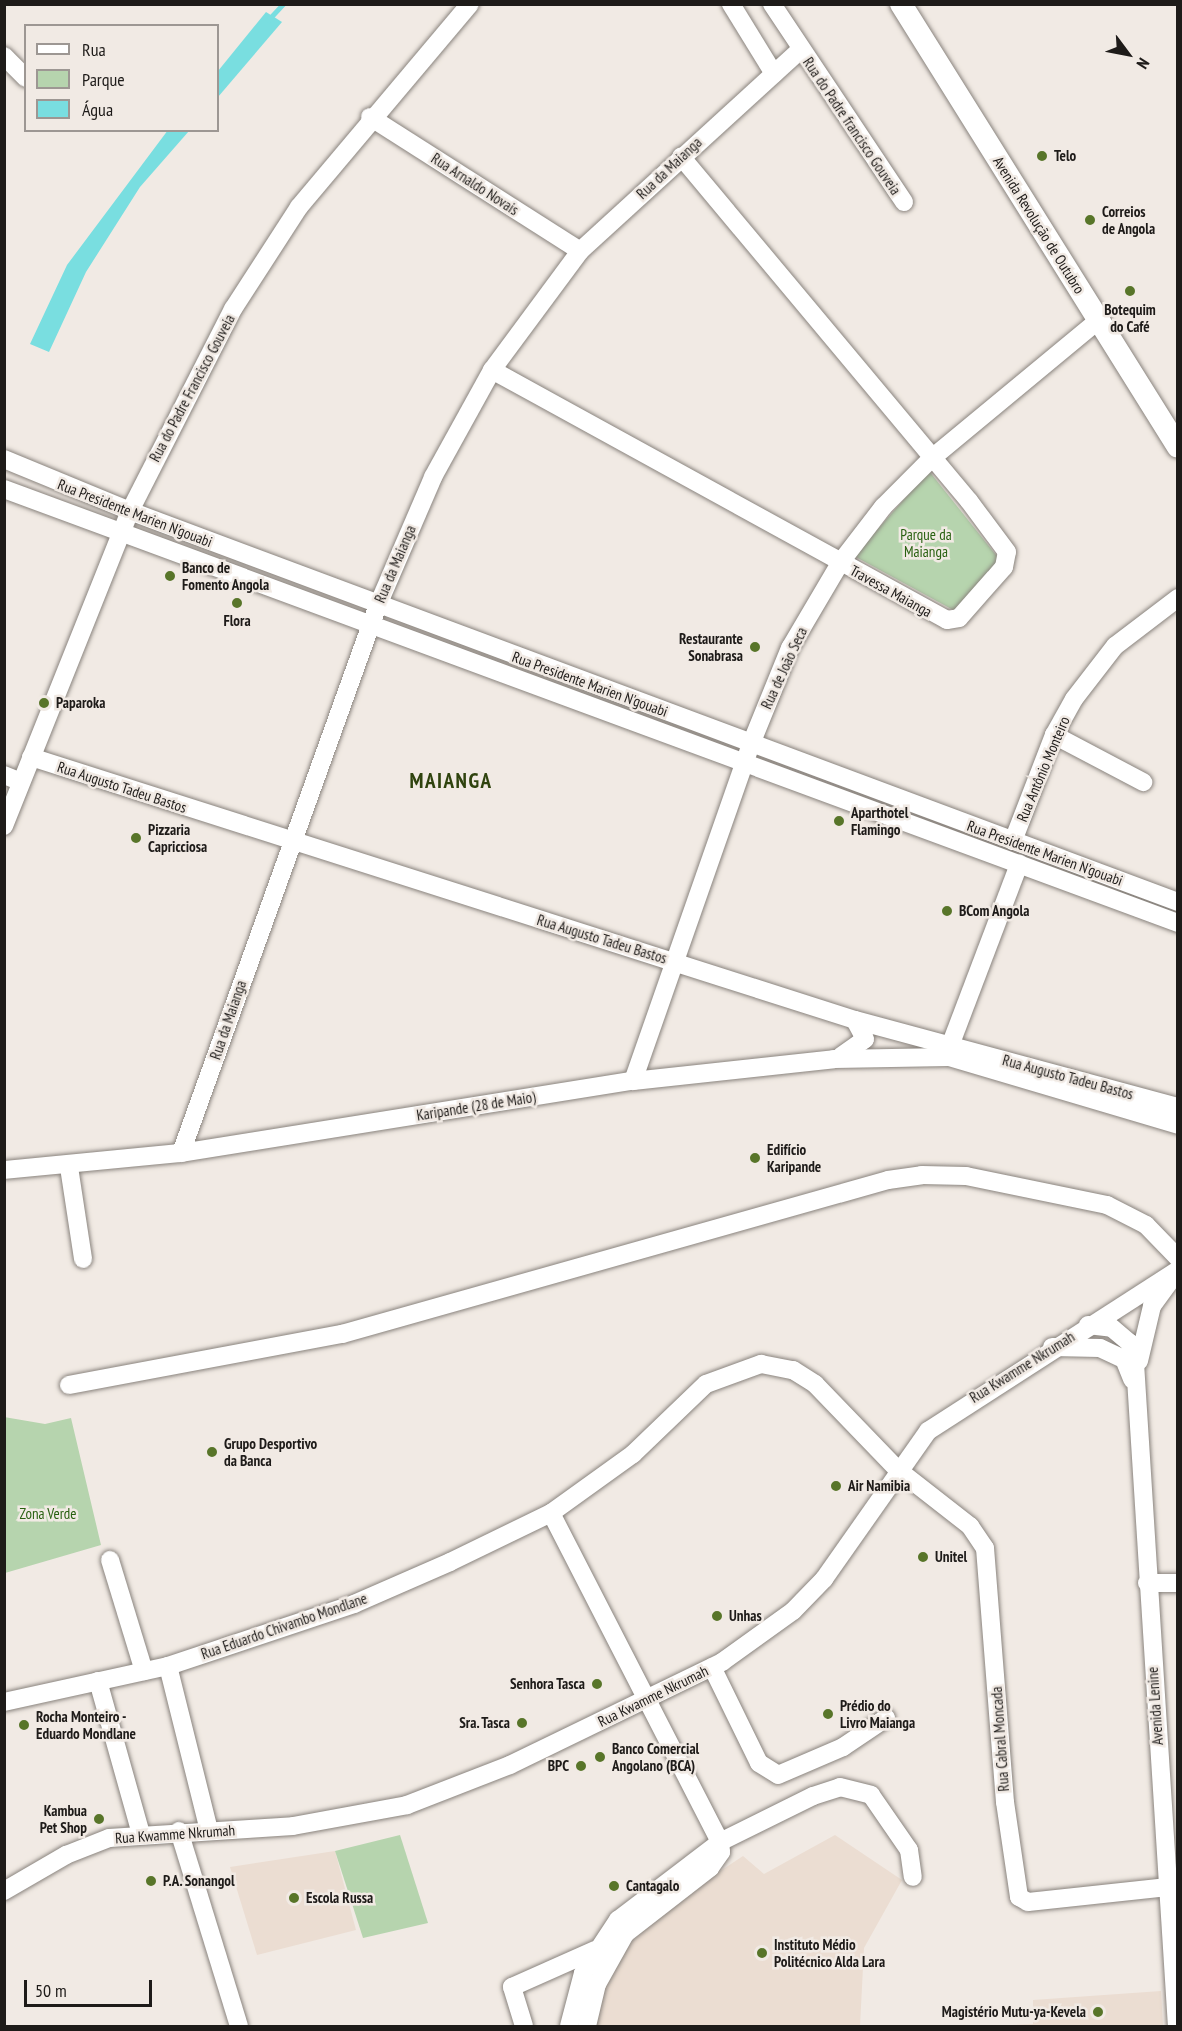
<!DOCTYPE html>
<meta charset="utf-8">
<style>
body{margin:0}
#map{position:relative;width:1182px;height:2031px;overflow:hidden;background:#f1eae4;font-family:"PT Sans Narrow",sans-serif}
div>[style]{position:absolute}
.built>*{inset:0;background:#ebddd2}
.green>*{inset:0;background:#b6d4ae}
.water>*{inset:0;background:#79dee0}
.stream>*{height:5px;margin:-2.5px;padding:0 2.5px;transform-origin:2.5px;border-radius:2.5px;background:#79dee0}
.roads{filter:drop-shadow(0 0 2px #89837d) drop-shadow(0 0 2px #89837d)}
.minor>*{height:18px;margin:-9px;padding:0 9px;transform-origin:9px;border-radius:9px;background:#fff}
.major>*{height:22px;margin:-11px;padding:0 11px;transform-origin:11px;border-radius:11px;background:#fff}
.dots>*{width:16px;height:16px;translate:-50% -50%;box-sizing:border-box;border:3px solid #f1eae4;border-radius:50%}
span{translate:-50% -50%;white-space:nowrap;text-align:center;line-height:1.15;-webkit-text-stroke:5px #f1eae4;paint-order:stroke}
.street-label{font-size:15px;color:#1e1b19}
.poi-label{font-size:15px;color:#1e1b19;font-weight:700}
.left{translate:0 -50%;text-align:left}
.right{translate:-100% -50%;text-align:right}
.park-label{font-size:15px;color:#296111}
.district-label{font-size:21px;color:#2f430e;font-weight:700;letter-spacing:1.5px}
.frame{position:absolute;inset:0;border:6px solid #1e1b19;pointer-events:none}
.legend{position:absolute;left:24px;top:24px;width:195px;height:108px;box-sizing:border-box;background:#f1eae4;border:2px solid #9d9793;margin:0;padding:8px 10px;list-style:none;font-size:18px;color:#1e1b19}
.legend li{display:flex;align-items:center;gap:12px;height:30px}
.legend b{width:30px;border:2px solid #9d9793}
.north{position:absolute;left:1098px;top:24px;width:60px;height:60px;-webkit-text-stroke:4px #f1eae4;paint-order:stroke;rotate:122deg;font-size:16px;font-weight:700;line-height:24px;text-align:center;color:#1e1b19}
.north::after{content:'';display:block;margin:auto;width:21px;height:27px;background:#1e1b19;clip-path:polygon(50% 0,100% 100%,50% 72%,0 100%)}
.scale{position:absolute;left:24px;top:1980px;width:128px;height:27px;box-sizing:border-box;border:3px solid #1e1b19;border-top:0;padding-left:8px;font-size:18px;line-height:21px;white-space:nowrap;color:#1e1b19;-webkit-text-stroke:4px #f1eae4;paint-order:stroke}
</style>
<div id="map">
<div class="built">
<div style="clip-path:polygon(835px 1835px,902px 1880px,864px 1948px,860px 2026px,595px 2026px,600px 1994px,621px 1953px,666px 1907px,743px 1856px,764px 1874px)"></div>
<div style="clip-path:polygon(335px 1851px,356px 1930px,257px 1955px,230px 1867px)"></div>
<div style="clip-path:polygon(1161px 1991px,1163px 2026px,989px 2026px,1033px 2024px,1033px 2000px)"></div>
</div>
<div class="green">
<div style="clip-path:polygon(929px 471px,1000px 560px,955px 611px,854px 556px)"></div>
<div style="clip-path:polygon(4px 1417px,45px 1424px,71px 1418px,101px 1545px,5px 1573px)"></div>
<div style="clip-path:polygon(400px 1835px,428px 1923px,363px 1938px,335px 1851px)"></div>
</div>
<div class="water">
<div style="clip-path:polygon(266px 12px,282px 22px,218px 97px,218px 71px)"></div>
<div style="clip-path:polygon(168px 130px,189px 131px,140px 187px,86px 272px,49px 352px,30px 344px,67px 265px)"></div>
</div>
<div class="stream">
<div style="left:268px;top:20px;width:22px;rotate:-47deg"></div>
</div>
<div class="roads">
<div class="minor">
<div style="left:731px;top:4px;width:82px;rotate:58.4deg"></div>
<div style="left:772px;top:4px;width:238px;rotate:56.3deg"></div>
<div style="left:4px;top:56px;width:31px;rotate:45deg"></div>
<div style="left:370px;top:117px;width:249px;rotate:32.5deg"></div>
<div style="left:492px;top:370px;width:519px;rotate:28.79deg"></div>
<div style="left:947px;top:620px;width:12px;rotate:-9deg"></div>
<div style="left:959px;top:618px;width:68px;rotate:-48.6deg"></div>
<div style="left:1004px;top:567px;width:15px;rotate:-79deg"></div>
<div style="left:1007px;top:552px;width:64px;rotate:-126.7deg"></div>
<div style="left:969px;top:501px;width:449px;rotate:-129.9deg"></div>
<div style="left:4px;top:459px;width:136px;rotate:22.4deg"></div>
<div style="left:130px;top:511px;width:1119px;rotate:20.46deg"></div>
<div style="left:4px;top:489px;width:1252px;rotate:20.29deg"></div>
<div style="left:1054px;top:735px;width:101px;rotate:27.8deg"></div>
<div style="left:31px;top:757px;width:865px;rotate:17.7deg"></div>
<div style="left:855px;top:1020px;width:335px;rotate:15.1deg"></div>
<div style="left:4px;top:775px;width:18px;rotate:22deg"></div>
<div style="left:4px;top:826px;width:339px;rotate:-68.2deg"></div>
<div style="left:130px;top:511px;width:227px;rotate:-63deg"></div>
<div style="left:233px;top:309px;width:121px;rotate:-57.1deg"></div>
<div style="left:299px;top:207px;width:265px;rotate:-49.9deg"></div>
<div style="left:1013px;top:841px;width:114px;rotate:-68.9deg"></div>
<div style="left:1054px;top:735px;width:41px;rotate:-60.9deg"></div>
<div style="left:1074px;top:699px;width:67px;rotate:-52.3deg"></div>
<div style="left:1115px;top:646px;width:79px;rotate:-37.3deg"></div>
<div style="left:950px;top:1046px;width:195px;rotate:-69.2deg"></div>
<div style="left:841px;top:1056px;width:29px;rotate:-35deg"></div>
<div style="left:865px;top:1039px;width:21px;rotate:-118deg"></div>
<div style="left:633px;top:1081px;width:357px;rotate:-70.7deg"></div>
<div style="left:751px;top:744px;width:104px;rotate:-67.9deg"></div>
<div style="left:790px;top:648px;width:99px;rotate:-59.5deg"></div>
<div style="left:840px;top:563px;width:71px;rotate:-52.5deg"></div>
<div style="left:883px;top:507px;width:69px;rotate:-45deg"></div>
<div style="left:932px;top:458px;width:217px;rotate:-39.6deg"></div>
<div style="left:181px;top:1153px;width:582px;rotate:-70.23deg"></div>
<div style="left:378px;top:605px;width:139px;rotate:-66.7deg"></div>
<div style="left:433px;top:477px;width:122px;rotate:-61.1deg"></div>
<div style="left:492px;top:370px;width:148px;rotate:-53.5deg"></div>
<div style="left:580px;top:251px;width:298px;rotate:-42.4deg"></div>
<div style="left:69px;top:1167px;width:93px;rotate:81.3deg"></div>
<div style="left:4px;top:1170px;width:178px;rotate:-5.5deg"></div>
<div style="left:181px;top:1153px;width:458px;rotate:-9.1deg"></div>
<div style="left:633px;top:1081px;width:202px;rotate:-6.2deg"></div>
<div style="left:834px;top:1059px;width:115px;rotate:-1deg"></div>
<div style="left:949px;top:1057px;width:239px;rotate:16.5deg"></div>
<div style="left:1088px;top:1325px;width:24px;rotate:7deg"></div>
<div style="left:1112px;top:1328px;width:23px;rotate:40deg"></div>
<div style="left:1130px;top:1343px;width:21px;rotate:76deg"></div>
<div style="left:1135px;top:1363px;width:664px;rotate:86.38deg"></div>
<div style="left:1052px;top:1347px;width:48px;rotate:1.2deg"></div>
<div style="left:1100px;top:1348px;width:26px;rotate:25deg"></div>
<div style="left:1124px;top:1359px;width:22px;rotate:68deg"></div>
<div style="left:1139px;top:1361px;width:57px;rotate:-76.7deg"></div>
<div style="left:1152px;top:1306px;width:32px;rotate:-54deg"></div>
<div style="left:69px;top:1385px;width:278px;rotate:-10.6deg"></div>
<div style="left:342px;top:1334px;width:567px;rotate:-15.75deg"></div>
<div style="left:888px;top:1180px;width:34px;rotate:-8deg"></div>
<div style="left:922px;top:1175px;width:44px;rotate:1.3deg"></div>
<div style="left:966px;top:1176px;width:144px;rotate:11.6deg"></div>
<div style="left:1107px;top:1205px;width:44px;rotate:27.1deg"></div>
<div style="left:1146px;top:1225px;width:46px;rotate:45.9deg"></div>
<div style="left:551px;top:1513px;width:370px;rotate:62.8deg"></div>
<div style="left:720px;top:1842px;width:10px;rotate:84deg"></div>
<div style="left:721px;top:1852px;width:19px;rotate:125deg"></div>
<div style="left:710px;top:1868px;width:108px;rotate:142.2deg"></div>
<div style="left:625px;top:1934px;width:57px;rotate:119.2deg"></div>
<div style="left:597px;top:1984px;width:43px;rotate:103.4deg"></div>
<div style="left:110px;top:1560px;width:116px;rotate:73deg"></div>
<div style="left:1147px;top:1583px;width:31px"></div>
<div style="left:168px;top:1666px;width:169px;rotate:76deg"></div>
<div style="left:712px;top:1667px;width:107px;rotate:63.9deg"></div>
<div style="left:759px;top:1763px;width:22px;rotate:32deg"></div>
<div style="left:778px;top:1775px;width:71px;rotate:-23.3deg"></div>
<div style="left:843px;top:1747px;width:52px;rotate:-34deg"></div>
<div style="left:98px;top:1681px;width:159px;rotate:74.3deg"></div>
<div style="left:4px;top:1702px;width:168px;rotate:-12.4deg"></div>
<div style="left:168px;top:1666px;width:196px;rotate:-18.4deg"></div>
<div style="left:354px;top:1604px;width:105px;rotate:-23.6deg"></div>
<div style="left:450px;top:1562px;width:112px;rotate:-25.9deg"></div>
<div style="left:551px;top:1513px;width:101px;rotate:-35.7deg"></div>
<div style="left:633px;top:1454px;width:101px;rotate:-43.8deg"></div>
<div style="left:706px;top:1384px;width:59px;rotate:-20deg"></div>
<div style="left:761px;top:1364px;width:33px;rotate:11deg"></div>
<div style="left:793px;top:1370px;width:26px;rotate:32deg"></div>
<div style="left:815px;top:1384px;width:118px;rotate:46deg"></div>
<div style="left:897px;top:1469px;width:93px;rotate:38deg"></div>
<div style="left:970px;top:1526px;width:27px;rotate:56deg"></div>
<div style="left:985px;top:1548px;width:255px;rotate:85.5deg"></div>
<div style="left:1005px;top:1802px;width:96px;rotate:81.6deg"></div>
<div style="left:1019px;top:1897px;width:10px;rotate:29deg"></div>
<div style="left:1028px;top:1902px;width:141px;rotate:-6.1deg"></div>
<div style="left:179px;top:1831px;width:204px;rotate:72.9deg"></div>
<div style="left:4px;top:1891px;width:72px;rotate:-30.1deg"></div>
<div style="left:66px;top:1855px;width:46px;rotate:-21.6deg"></div>
<div style="left:109px;top:1838px;width:184px;rotate:-3.7deg"></div>
<div style="left:293px;top:1826px;width:116px;rotate:-10.4deg"></div>
<div style="left:407px;top:1805px;width:110px;rotate:-21.2deg"></div>
<div style="left:510px;top:1765px;width:236px;rotate:-25.9deg"></div>
<div style="left:722px;top:1662px;width:87px;rotate:-35.7deg"></div>
<div style="left:793px;top:1611px;width:45px;rotate:-45.9deg"></div>
<div style="left:824px;top:1579px;width:181px;rotate:-54.9deg"></div>
<div style="left:928px;top:1431px;width:297px;rotate:-32.8deg"></div>
<div style="left:524px;top:2026px;width:41px;rotate:-107.1deg"></div>
<div style="left:512px;top:1987px;width:91px;rotate:-24deg"></div>
<div style="left:569px;top:2026px;width:55px;rotate:-75.2deg"></div>
<div style="left:583px;top:1973px;width:64px;rotate:-56.6deg"></div>
<div style="left:618px;top:1920px;width:128px;rotate:-37.4deg"></div>
<div style="left:720px;top:1842px;width:104px;rotate:-26.3deg"></div>
<div style="left:813px;top:1796px;width:28px;rotate:-18deg"></div>
<div style="left:840px;top:1787px;width:32px;rotate:14deg"></div>
<div style="left:871px;top:1795px;width:67px;rotate:55.4deg"></div>
<div style="left:909px;top:1850px;width:27px;rotate:82deg"></div>
</div>
<div class="major">
<div style="left:901px;top:4px;width:522px;rotate:57.98deg"></div>
</div>
</div>
<div class="dots">
<div style="left:1042px;top:156px;background:#587529"></div>
<div style="left:1090px;top:220px;background:#587529"></div>
<div style="left:1130px;top:291px;background:#587529"></div>
<div style="left:170px;top:576px;background:#587529"></div>
<div style="left:237px;top:603px;background:#587529"></div>
<div style="left:755px;top:647px;background:#587529"></div>
<div style="left:44px;top:703px;background:#587529"></div>
<div style="left:839px;top:821px;background:#587529"></div>
<div style="left:136px;top:838px;background:#587529"></div>
<div style="left:947px;top:911px;background:#587529"></div>
<div style="left:755px;top:1158px;background:#587529"></div>
<div style="left:212px;top:1452px;background:#587529"></div>
<div style="left:836px;top:1486px;background:#587529"></div>
<div style="left:923px;top:1557px;background:#587529"></div>
<div style="left:717px;top:1616px;background:#587529"></div>
<div style="left:597px;top:1684px;background:#587529"></div>
<div style="left:828px;top:1714px;background:#587529"></div>
<div style="left:522px;top:1723px;background:#587529"></div>
<div style="left:24px;top:1725px;background:#587529"></div>
<div style="left:600px;top:1757px;background:#587529"></div>
<div style="left:581px;top:1766px;background:#587529"></div>
<div style="left:99px;top:1819px;background:#587529"></div>
<div style="left:151px;top:1881px;background:#587529"></div>
<div style="left:614px;top:1886px;background:#587529"></div>
<div style="left:294px;top:1898px;background:#587529"></div>
<div style="left:762px;top:1953px;background:#587529"></div>
<div style="left:1098px;top:2012px;background:#587529"></div>
</div>
<div class="street-label">
<span style="left:852px;top:126px;rotate:56deg">Rua do Padre francisco Gouveia</span>
<span style="left:669px;top:168px;rotate:-43deg">Rua da Maianga</span>
<span style="left:475px;top:184px;rotate:33deg">Rua Arnaldo Novais</span>
<span style="left:1039px;top:225px;rotate:58deg">Avenida Revolução de Outubro</span>
<span style="left:192px;top:388px;rotate:-62deg">Rua do Padre Francisco Gouveia</span>
<span style="left:135px;top:513px;rotate:21deg">Rua Presidente Marien N'gouabi</span>
<span style="left:395px;top:564px;rotate:-67deg">Rua da Maianga</span>
<span style="left:891px;top:591px;rotate:29deg">Travessa Maianga</span>
<span style="left:784px;top:668px;rotate:-65deg">Rua de João Seca</span>
<span style="left:590px;top:684px;rotate:20deg">Rua Presidente Marien N'gouabi</span>
<span style="left:1043px;top:769px;rotate:-67deg">Rua Antônio Monteiro</span>
<span style="left:122px;top:787px;rotate:18deg">Rua Augusto Tadeu Bastos</span>
<span style="left:1045px;top:853px;rotate:20deg">Rua Presidente Marien N'gouabi</span>
<span style="left:602px;top:939px;rotate:17deg">Rua Augusto Tadeu Bastos</span>
<span style="left:228px;top:1020px;rotate:-71deg">Rua da Maianga</span>
<span style="left:1068px;top:1077px;rotate:15deg">Rua Augusto Tadeu Bastos</span>
<span style="left:476px;top:1106px;rotate:-9deg">Karipande (28 de Maio)</span>
<span style="left:1022px;top:1367px;rotate:-32deg">Rua Kwamme Nkrumah</span>
<span style="left:284px;top:1626px;rotate:-19deg">Rua Eduardo Chivambo Mondlane</span>
<span style="left:653px;top:1696px;rotate:-26deg">Rua Kwamme Nkrumah</span>
<span style="left:1155px;top:1706px;rotate:-94deg">Avenida Lenine</span>
<span style="left:1000px;top:1739px;rotate:-94deg">Rua Cabral Moncada</span>
<span style="left:175px;top:1834px;rotate:-4deg">Rua Kwamme Nkrumah</span>
</div>
<div class="poi-label">
<span class="left" style="left:1054px;top:156px">Telo</span>
<span class="left" style="left:1102px;top:220px">Correios<br>de Angola</span>
<span style="left:1130px;top:318px">Botequim<br>do Café</span>
<span class="left" style="left:182px;top:576px">Banco de<br>Fomento Angola</span>
<span style="left:237px;top:621px">Flora</span>
<span class="right" style="left:743px;top:647px">Restaurante<br>Sonabrasa</span>
<span class="left" style="left:56px;top:703px">Paparoka</span>
<span class="left" style="left:851px;top:821px">Aparthotel<br>Flamingo</span>
<span class="left" style="left:148px;top:838px">Pizzaria<br>Capricciosa</span>
<span class="left" style="left:959px;top:911px">BCom Angola</span>
<span class="left" style="left:767px;top:1158px">Edifício<br>Karipande</span>
<span class="left" style="left:224px;top:1452px">Grupo Desportivo<br>da Banca</span>
<span class="left" style="left:848px;top:1486px">Air Namibia</span>
<span class="left" style="left:935px;top:1557px">Unitel</span>
<span class="left" style="left:729px;top:1616px">Unhas</span>
<span class="right" style="left:585px;top:1684px">Senhora Tasca</span>
<span class="left" style="left:840px;top:1714px">Prédio do<br>Livro Maianga</span>
<span class="left" style="left:36px;top:1725px">Rocha Monteiro -<br>Eduardo Mondlane</span>
<span class="right" style="left:510px;top:1723px">Sra. Tasca</span>
<span class="left" style="left:612px;top:1757px">Banco Comercial<br>Angolano (BCA)</span>
<span class="right" style="left:569px;top:1766px">BPC</span>
<span class="right" style="left:87px;top:1819px">Kambua<br>Pet Shop</span>
<span class="left" style="left:163px;top:1881px">P.A. Sonangol</span>
<span class="left" style="left:626px;top:1886px">Cantagalo</span>
<span class="left" style="left:306px;top:1898px">Escola Russa</span>
<span class="left" style="left:774px;top:1953px">Instituto Médio<br>Politécnico Alda Lara</span>
<span class="right" style="left:1086px;top:2012px">Magistério Mutu-ya-Kevela</span>
</div>
<div class="park-label">
<span style="left:926px;top:543px">Parque da<br>Maianga</span>
<span style="left:48px;top:1514px">Zona Verde</span>
</div>
<div class="district-label">
<span style="left:451px;top:781px">MAIANGA</span>
</div>
<div class="frame"></div>
<ul class="legend">
<li><b style="height:8px;background:#fff"></b>Rua</li>
<li><b style="height:16px;background:#b6d4ae"></b>Parque</li>
<li><b style="height:16px;background:#79dee0"></b>Água</li>
</ul>
<div class="north">N</div>
<div class="scale">50 m</div>
</div>
